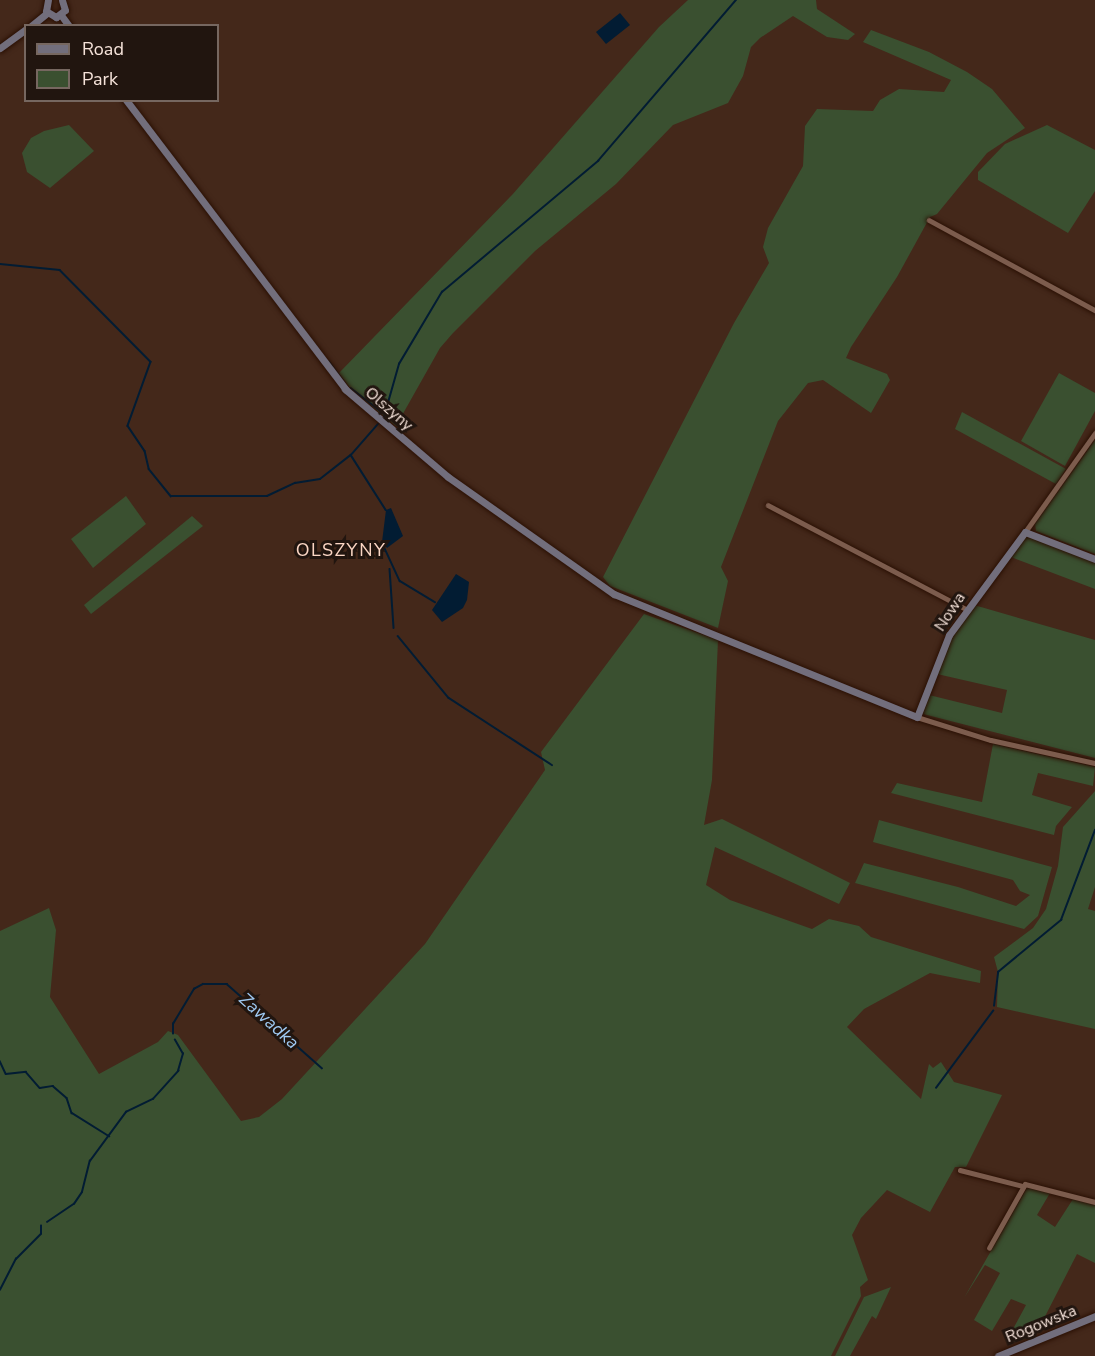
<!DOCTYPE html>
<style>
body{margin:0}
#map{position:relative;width:1095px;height:1356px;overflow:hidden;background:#44281a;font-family:"Nunito Sans",sans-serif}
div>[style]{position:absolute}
.green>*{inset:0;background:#3a5030}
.water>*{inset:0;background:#021c33}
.stream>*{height:1.5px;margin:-0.75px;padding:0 0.75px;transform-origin:0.75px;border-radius:0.75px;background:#021c33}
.roads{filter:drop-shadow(0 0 2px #2a1004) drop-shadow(0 0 2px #2a1004)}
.street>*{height:4.5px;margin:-2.25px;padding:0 2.25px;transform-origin:2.25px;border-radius:2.25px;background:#7c5c4d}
.secondary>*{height:7px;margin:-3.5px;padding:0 3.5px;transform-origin:3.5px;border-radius:3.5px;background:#726e7c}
span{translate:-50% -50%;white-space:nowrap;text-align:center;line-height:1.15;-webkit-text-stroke:6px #21150f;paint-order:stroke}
.street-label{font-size:16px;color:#f6e3da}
.neighbourhood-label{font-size:18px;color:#fbd6c4;letter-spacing:1.5px}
.water-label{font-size:18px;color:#9fc9f2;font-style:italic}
.legend{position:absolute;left:24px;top:24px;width:195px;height:78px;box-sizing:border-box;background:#21150f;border:2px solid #766760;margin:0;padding:8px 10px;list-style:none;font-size:18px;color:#f6e3da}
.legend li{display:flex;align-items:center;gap:12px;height:30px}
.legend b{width:30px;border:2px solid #766760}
</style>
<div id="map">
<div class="green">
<div style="clip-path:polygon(688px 0,816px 0,817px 9px,855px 34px,848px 40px,827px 37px,793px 16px,760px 38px,751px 47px,743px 76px,728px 103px,673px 125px,616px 184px,535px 251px,453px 333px,440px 348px,396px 426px,351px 389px,339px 373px,512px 195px,659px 27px)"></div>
<div style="clip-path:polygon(871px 30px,929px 52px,967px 72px,992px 89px,1025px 128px,987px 153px,937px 214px,930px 217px,897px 277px,851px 347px,846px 358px,887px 374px,890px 380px,871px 413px,823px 380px,808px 383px,778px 421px,721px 567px,728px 581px,718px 628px,610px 586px,603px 577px,734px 323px,769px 263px,763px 247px,768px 228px,803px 166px,805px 126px,817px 109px,873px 111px,880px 100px,899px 89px,944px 92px,951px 80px,863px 42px)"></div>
<div style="clip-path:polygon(69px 125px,94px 151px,50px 188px,27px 172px,22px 153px,31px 138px,44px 131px)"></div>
<div style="clip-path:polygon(1047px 125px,1095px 150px,1095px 191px,1068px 233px,978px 180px,978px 172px,1005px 144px)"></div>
<div style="clip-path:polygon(1059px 373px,1095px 393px,1095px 411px,1065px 466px,1021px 441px)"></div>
<div style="clip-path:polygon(962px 412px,1066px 469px,1056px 484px,955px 429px)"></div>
<div style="clip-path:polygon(1095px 440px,1095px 554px,1036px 531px,1035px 524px)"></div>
<div style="clip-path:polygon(126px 496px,146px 524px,93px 568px,71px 539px)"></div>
<div style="clip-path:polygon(192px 516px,203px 526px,91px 614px,84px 605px)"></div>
<div style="clip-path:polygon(1030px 536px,1095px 562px,1095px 589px,1011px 557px,1024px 538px)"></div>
<div style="clip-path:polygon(974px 605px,1095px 640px,1095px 758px,923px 714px,929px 695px,1002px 713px,1007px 690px,937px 674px,951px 636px)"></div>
<div style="clip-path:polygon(644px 614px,718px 640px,712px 780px,704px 825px,722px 819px,850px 883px,839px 904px,715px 847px,706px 885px,730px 900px,812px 929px,829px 919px,859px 926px,871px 937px,981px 971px,980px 983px,930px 973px,864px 1009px,847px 1027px,921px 1099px,929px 1064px,933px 1068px,941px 1062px,954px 1082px,1002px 1095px,966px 1167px,955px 1167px,930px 1212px,887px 1190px,861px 1218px,852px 1235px,868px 1280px,860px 1287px,861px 1296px,831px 1356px,0 1356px,0 931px,49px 908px,56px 930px,50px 997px,99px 1074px,158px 1042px,168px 1031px,178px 1035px,241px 1121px,259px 1117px,282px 1099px,425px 944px,545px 770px,541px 752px)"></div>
<div style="clip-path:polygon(993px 744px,1095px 767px,1093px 786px,1038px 773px,1032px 795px,1072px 807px,1056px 826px,1054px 835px,891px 793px,897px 783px,982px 802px)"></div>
<div style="clip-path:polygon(1095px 791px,1095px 887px,1088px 909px,1095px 911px,1095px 1029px,997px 1007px,998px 972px,994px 957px,1033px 928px,1046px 909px,1058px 866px,1063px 827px)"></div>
<div style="clip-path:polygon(879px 820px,1052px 867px,1038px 916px,1024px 929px,855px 883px,864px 863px,958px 887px,1016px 906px,1030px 895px,1020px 891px,1013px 880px,873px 842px)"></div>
<div style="clip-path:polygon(1027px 1188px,1050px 1193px,1037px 1215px,1055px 1227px,1073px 1199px,1095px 1205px,1095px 1263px,1077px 1254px,1035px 1336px,1014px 1342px,1013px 1329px,1026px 1305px,1011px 1299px,992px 1331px,974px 1320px,1000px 1273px,985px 1265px,964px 1298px)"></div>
<div style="clip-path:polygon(891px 1287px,876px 1319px,872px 1316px,850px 1356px,835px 1356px,864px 1297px)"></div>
</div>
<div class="water">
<div style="clip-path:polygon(620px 13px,630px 25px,606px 44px,596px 32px)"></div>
<div style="clip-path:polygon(391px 508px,403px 536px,387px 548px,382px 542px,386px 510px)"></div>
<div style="clip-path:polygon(456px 574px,469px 582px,467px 600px,463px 608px,442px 622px,432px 610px)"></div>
</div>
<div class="stream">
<div style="left:0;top:264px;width:60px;rotate:5.7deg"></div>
<div style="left:60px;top:270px;width:129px;rotate:45.3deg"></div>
<div style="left:151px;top:362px;width:68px;rotate:109.8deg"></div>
<div style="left:128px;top:426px;width:30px;rotate:56deg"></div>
<div style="left:145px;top:451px;width:18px;rotate:77deg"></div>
<div style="left:149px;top:469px;width:35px;rotate:51deg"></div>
<div style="left:171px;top:496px;width:96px"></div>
<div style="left:267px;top:496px;width:31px;rotate:-25deg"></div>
<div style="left:295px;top:483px;width:25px;rotate:-9deg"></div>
<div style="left:320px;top:479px;width:39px;rotate:-38deg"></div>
<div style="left:351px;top:455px;width:41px;rotate:-48.9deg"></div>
<div style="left:329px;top:361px;width:27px;rotate:54deg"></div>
<div style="left:351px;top:388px;width:41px;rotate:38deg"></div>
<div style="left:384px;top:417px;width:55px;rotate:-74.2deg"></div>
<div style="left:399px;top:364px;width:84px;rotate:-59.2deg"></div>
<div style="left:442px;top:292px;width:204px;rotate:-40deg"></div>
<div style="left:598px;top:161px;width:212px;rotate:-49.4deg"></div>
<div style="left:351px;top:455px;width:65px;rotate:57.5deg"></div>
<div style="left:382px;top:542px;width:43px;rotate:65.2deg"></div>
<div style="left:400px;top:581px;width:41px;rotate:31deg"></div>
<div style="left:390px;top:569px;width:59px;rotate:86.1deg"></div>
<div style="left:398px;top:636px;width:80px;rotate:50.6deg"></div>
<div style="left:449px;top:698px;width:123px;rotate:33deg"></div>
<div style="left:994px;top:1006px;width:34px;rotate:-83deg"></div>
<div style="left:998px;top:972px;width:82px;rotate:-39.5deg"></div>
<div style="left:1061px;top:920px;width:96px;rotate:-69.3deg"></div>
<div style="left:173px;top:1034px;width:10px;rotate:-90deg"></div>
<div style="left:173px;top:1024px;width:41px;rotate:-59deg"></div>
<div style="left:194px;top:989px;width:10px;rotate:-29deg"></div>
<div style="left:203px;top:984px;width:24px"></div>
<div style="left:227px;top:984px;width:127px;rotate:41.5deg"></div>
<div style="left:0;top:1061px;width:14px;rotate:65deg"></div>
<div style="left:6px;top:1074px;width:20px;rotate:-6deg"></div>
<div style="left:26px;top:1072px;width:21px;rotate:49deg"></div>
<div style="left:40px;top:1088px;width:13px;rotate:-9deg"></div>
<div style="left:53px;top:1086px;width:18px;rotate:41deg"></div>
<div style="left:67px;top:1098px;width:16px;rotate:72deg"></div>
<div style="left:72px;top:1113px;width:44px;rotate:31.9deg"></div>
<div style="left:936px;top:1088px;width:96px;rotate:-53.5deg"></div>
<div style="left:47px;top:1222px;width:32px;rotate:-34deg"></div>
<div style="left:74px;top:1204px;width:14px;rotate:-56deg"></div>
<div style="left:82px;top:1192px;width:32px;rotate:-76deg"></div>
<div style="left:90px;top:1161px;width:61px;rotate:-53.7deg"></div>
<div style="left:126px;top:1112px;width:30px;rotate:-26deg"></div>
<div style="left:153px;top:1099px;width:38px;rotate:-48deg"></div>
<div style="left:178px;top:1071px;width:18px;rotate:-74deg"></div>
<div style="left:183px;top:1054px;width:16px;rotate:-120deg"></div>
<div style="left:0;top:1290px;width:35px;rotate:-63deg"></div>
<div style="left:16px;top:1259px;width:35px;rotate:-45deg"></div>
<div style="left:41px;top:1234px;width:8px;rotate:-90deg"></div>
</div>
<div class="roads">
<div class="street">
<div style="left:929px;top:220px;width:189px;rotate:28.5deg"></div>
<div style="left:768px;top:505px;width:224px;rotate:27.7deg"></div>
<div style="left:1025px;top:532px;width:121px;rotate:-54.7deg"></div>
<div style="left:917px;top:717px;width:77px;rotate:17.3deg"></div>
<div style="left:991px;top:740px;width:107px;rotate:12.5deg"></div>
<div style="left:960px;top:1170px;width:65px;rotate:14.3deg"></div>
<div style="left:989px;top:1248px;width:73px;rotate:-60.6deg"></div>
<div style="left:1025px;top:1184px;width:72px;rotate:14.4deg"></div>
</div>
<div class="secondary">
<div style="left:48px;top:0;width:11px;rotate:100deg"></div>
<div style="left:46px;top:11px;width:12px;rotate:31deg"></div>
<div style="left:56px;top:17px;width:11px;rotate:-38deg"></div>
<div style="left:65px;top:10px;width:10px;rotate:-107deg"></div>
<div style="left:61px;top:15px;width:14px;rotate:54deg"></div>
<div style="left:31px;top:26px;width:21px;rotate:-39deg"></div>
<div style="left:0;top:48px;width:32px;rotate:-36deg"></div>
<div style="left:126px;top:100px;width:363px;rotate:52.8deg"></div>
<div style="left:345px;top:389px;width:135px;rotate:40.5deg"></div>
<div style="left:448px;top:477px;width:203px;rotate:35.2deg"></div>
<div style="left:614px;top:594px;width:327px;rotate:22.1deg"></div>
<div style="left:917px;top:717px;width:88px;rotate:-68.7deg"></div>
<div style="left:949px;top:635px;width:128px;rotate:-53.6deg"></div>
<div style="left:1025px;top:532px;width:75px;rotate:21.1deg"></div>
<div style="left:998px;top:1356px;width:105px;rotate:-22.4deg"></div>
</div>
</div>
<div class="street-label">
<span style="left:389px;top:409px;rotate:41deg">Olszyny</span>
<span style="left:950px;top:612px;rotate:-57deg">Nowa</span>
<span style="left:1041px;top:1324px;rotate:-22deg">Rogowska</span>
</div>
<div class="neighbourhood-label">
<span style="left:341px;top:550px">OLSZYNY</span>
</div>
<div class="water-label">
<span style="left:269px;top:1021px;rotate:42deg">Zawadka</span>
</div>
<ul class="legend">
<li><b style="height:8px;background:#726e7c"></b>Road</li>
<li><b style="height:16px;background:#3a5030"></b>Park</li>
</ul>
</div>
